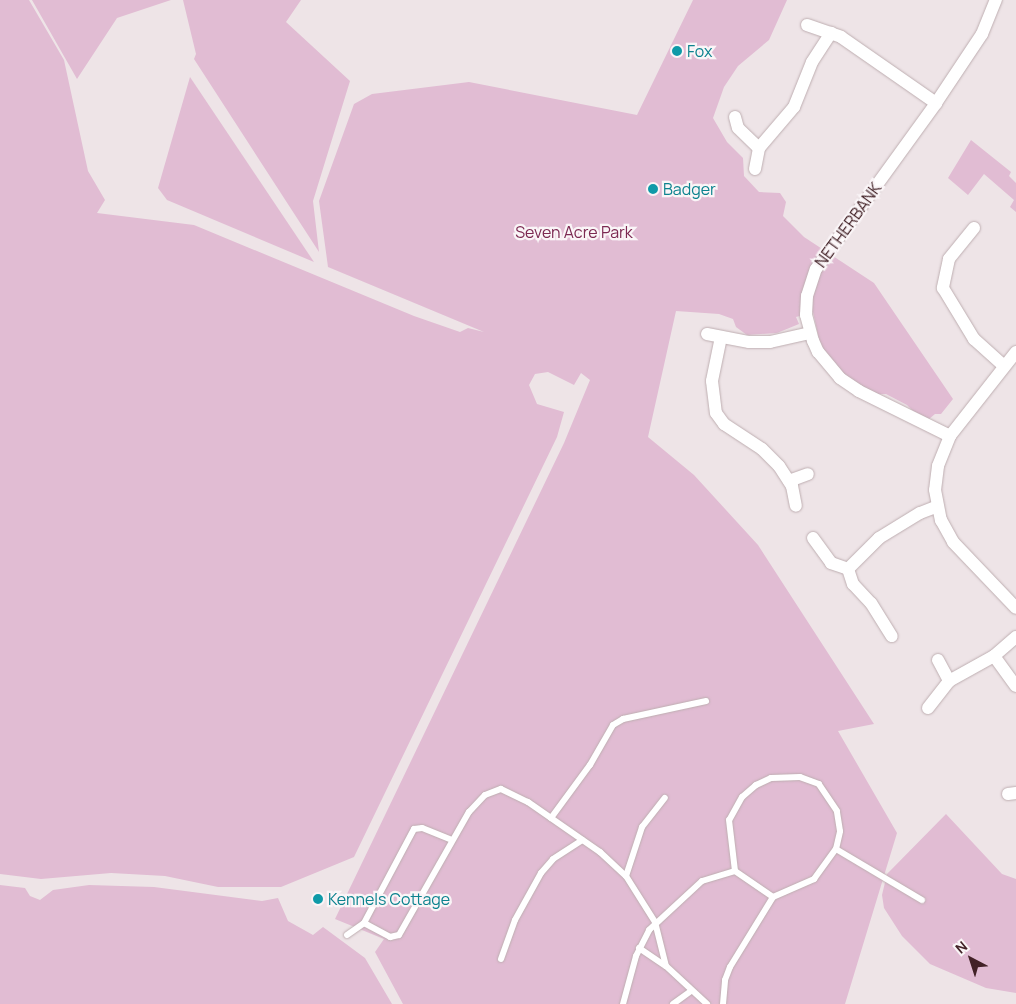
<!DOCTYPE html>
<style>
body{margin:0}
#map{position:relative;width:1016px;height:1004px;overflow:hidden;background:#eee4e7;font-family:Manrope,sans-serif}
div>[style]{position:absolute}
.green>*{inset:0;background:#e1bcd3}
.roads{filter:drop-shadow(0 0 1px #beaeb1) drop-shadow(0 0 1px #beaeb1)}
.service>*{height:6px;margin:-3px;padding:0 3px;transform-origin:3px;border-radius:3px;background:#fff}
.minor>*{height:12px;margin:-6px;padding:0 6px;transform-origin:6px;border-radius:6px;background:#fff}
.dots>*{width:14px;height:14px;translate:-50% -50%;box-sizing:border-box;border:2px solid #faf5f7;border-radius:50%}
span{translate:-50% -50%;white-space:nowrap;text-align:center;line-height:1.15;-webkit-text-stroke:4.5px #faf5f7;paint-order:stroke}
.culture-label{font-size:16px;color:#0d838f}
.left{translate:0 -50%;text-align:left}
.street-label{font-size:16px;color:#422227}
.park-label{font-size:16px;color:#7c2952}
.north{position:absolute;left:946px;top:934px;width:50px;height:50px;-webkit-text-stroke:4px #faf5f7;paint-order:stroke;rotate:320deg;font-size:14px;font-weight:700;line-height:20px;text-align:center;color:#422227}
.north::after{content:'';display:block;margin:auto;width:18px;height:22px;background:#422227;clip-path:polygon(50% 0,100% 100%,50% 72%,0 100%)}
</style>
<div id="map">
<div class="green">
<div style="clip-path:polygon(0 0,29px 0,64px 60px,88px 171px,105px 200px,97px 213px,194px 225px,414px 316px,460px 332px,468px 328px,484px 332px,328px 267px,319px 201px,354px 104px,372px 94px,469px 82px,637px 115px,693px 0,787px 0,769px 40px,738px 66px,724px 87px,713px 118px,727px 142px,743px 158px,744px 176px,759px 192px,780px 193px,786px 202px,783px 216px,804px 237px,874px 283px,953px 399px,941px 414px,935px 414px,929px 419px,913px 411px,907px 405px,886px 394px,875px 394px,860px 385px,845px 375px,826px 354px,820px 344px,813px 312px,796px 317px,799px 324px,777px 333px,747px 335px,736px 327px,733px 319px,719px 314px,676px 311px,648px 437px,694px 475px,758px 545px,874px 724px,838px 731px,897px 833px,845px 1004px,403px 1004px,375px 952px,384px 939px,335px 919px,564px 443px,590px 380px,581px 373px,574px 385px,548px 372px,535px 374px,529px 385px,537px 404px,564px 412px,557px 437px,354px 857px,281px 887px,218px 887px,165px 876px,111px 873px,41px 879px,0 874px)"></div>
<div style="clip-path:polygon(32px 0,171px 0,117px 18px,77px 79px)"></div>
<div style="clip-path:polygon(183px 0,301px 0,286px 22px,350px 81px,313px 201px,319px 252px,194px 59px,196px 54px)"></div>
<div style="clip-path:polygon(190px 77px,314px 262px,167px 200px,158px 188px)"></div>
<div style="clip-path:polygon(971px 140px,1011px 172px,1009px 176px,1016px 183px,1016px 212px,1010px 207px,1014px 200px,984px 174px,968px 195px,948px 178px)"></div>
<div style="clip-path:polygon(946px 814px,1002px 874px,1016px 879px,1016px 993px,986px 988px,930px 964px,902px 936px,884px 908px,882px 895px,887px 874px)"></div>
<div style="clip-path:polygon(0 885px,25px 888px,30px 896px,40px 900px,53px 890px,89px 885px,154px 887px,262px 901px,278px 898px,288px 921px,313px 935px,323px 927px,365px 958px,392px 1004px,0 1004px)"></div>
</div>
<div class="roads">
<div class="service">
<div style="left:551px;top:818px;width:66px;rotate:-53.7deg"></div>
<div style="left:590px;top:765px;width:46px;rotate:-60.1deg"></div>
<div style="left:613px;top:725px;width:12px;rotate:-31deg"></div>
<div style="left:623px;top:719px;width:85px;rotate:-12.2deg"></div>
<div style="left:452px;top:840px;width:32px;rotate:-158deg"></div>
<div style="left:422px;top:828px;width:8px;rotate:173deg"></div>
<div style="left:414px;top:829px;width:106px;rotate:118deg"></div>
<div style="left:364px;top:923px;width:30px;rotate:28deg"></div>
<div style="left:390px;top:937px;width:9px;rotate:-13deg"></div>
<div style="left:399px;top:935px;width:142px;rotate:-60.4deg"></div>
<div style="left:469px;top:812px;width:23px;rotate:-47deg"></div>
<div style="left:485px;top:795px;width:17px;rotate:-21deg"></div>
<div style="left:501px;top:789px;width:30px;rotate:26deg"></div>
<div style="left:528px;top:802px;width:88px;rotate:34.8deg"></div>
<div style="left:600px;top:852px;width:35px;rotate:43deg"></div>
<div style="left:626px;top:876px;width:54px;rotate:57.8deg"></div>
<div style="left:655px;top:922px;width:45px;rotate:76deg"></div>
<div style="left:836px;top:849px;width:100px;rotate:30.7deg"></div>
<div style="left:626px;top:876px;width:52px;rotate:-71.9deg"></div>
<div style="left:642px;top:827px;width:37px;rotate:-52deg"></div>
<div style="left:347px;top:935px;width:21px;rotate:-35deg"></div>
<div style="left:639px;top:948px;width:32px;rotate:34deg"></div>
<div style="left:666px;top:966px;width:56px;rotate:42.8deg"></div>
<div style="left:501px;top:959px;width:41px;rotate:-70.3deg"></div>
<div style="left:515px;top:920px;width:54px;rotate:-61deg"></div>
<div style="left:541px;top:873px;width:18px;rotate:-49deg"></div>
<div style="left:553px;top:859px;width:35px;rotate:-33deg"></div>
<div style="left:623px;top:1004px;width:50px;rotate:-74.8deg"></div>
<div style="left:636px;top:956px;width:29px;rotate:-63deg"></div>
<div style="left:649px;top:930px;width:72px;rotate:-42.8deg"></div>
<div style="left:702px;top:881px;width:34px;rotate:-17deg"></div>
<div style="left:735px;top:871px;width:46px;rotate:34.4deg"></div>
<div style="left:673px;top:1004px;width:22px;rotate:-36deg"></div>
<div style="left:723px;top:1004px;width:24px;rotate:-85deg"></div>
<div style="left:725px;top:980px;width:14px;rotate:-69deg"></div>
<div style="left:730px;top:967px;width:82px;rotate:-58.4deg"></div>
<div style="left:773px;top:897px;width:45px;rotate:-23.7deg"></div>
<div style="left:814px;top:879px;width:37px;rotate:-54deg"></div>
<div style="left:836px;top:849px;width:18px;rotate:-77deg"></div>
<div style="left:840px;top:831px;width:20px;rotate:-99deg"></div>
<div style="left:837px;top:811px;width:32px;rotate:-124deg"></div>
<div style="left:819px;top:784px;width:20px;rotate:-160deg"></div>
<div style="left:800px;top:777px;width:29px;rotate:178deg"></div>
<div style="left:771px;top:778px;width:17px;rotate:155deg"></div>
<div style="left:756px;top:785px;width:18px;rotate:139deg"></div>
<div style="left:742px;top:797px;width:26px;rotate:119deg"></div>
<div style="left:729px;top:820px;width:51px;rotate:83.3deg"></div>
</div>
<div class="minor">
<div style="left:807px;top:25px;width:36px;rotate:19deg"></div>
<div style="left:841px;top:37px;width:116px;rotate:34.8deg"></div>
<div style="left:735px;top:117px;width:11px;rotate:75deg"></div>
<div style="left:738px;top:128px;width:29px;rotate:44deg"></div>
<div style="left:759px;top:148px;width:54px;rotate:-49.5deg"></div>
<div style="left:794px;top:107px;width:48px;rotate:-68.2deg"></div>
<div style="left:812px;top:62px;width:35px;rotate:-57deg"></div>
<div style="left:755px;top:169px;width:21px;rotate:-79deg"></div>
<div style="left:974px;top:228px;width:40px;rotate:129deg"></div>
<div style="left:949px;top:259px;width:30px;rotate:102deg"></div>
<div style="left:943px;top:288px;width:60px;rotate:58.7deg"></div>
<div style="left:974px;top:339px;width:40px;rotate:42deg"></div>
<div style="left:707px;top:334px;width:43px;rotate:10.8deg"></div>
<div style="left:749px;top:342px;width:21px"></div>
<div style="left:770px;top:342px;width:41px;rotate:-12.7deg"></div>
<div style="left:721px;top:337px;width:45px;rotate:101.6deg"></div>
<div style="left:712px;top:381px;width:32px;rotate:83deg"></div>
<div style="left:716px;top:413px;width:14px;rotate:54deg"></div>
<div style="left:724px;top:424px;width:45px;rotate:33.3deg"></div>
<div style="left:762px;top:449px;width:24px;rotate:45deg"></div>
<div style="left:779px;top:466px;width:24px;rotate:57deg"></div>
<div style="left:792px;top:486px;width:20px;rotate:79deg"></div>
<div style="left:1016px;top:352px;width:107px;rotate:128.2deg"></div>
<div style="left:950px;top:436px;width:32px;rotate:112deg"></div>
<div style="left:938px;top:466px;width:24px;rotate:97deg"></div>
<div style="left:935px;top:490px;width:31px;rotate:79deg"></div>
<div style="left:941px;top:520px;width:25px;rotate:61deg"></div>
<div style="left:953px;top:542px;width:91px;rotate:46.3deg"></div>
<div style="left:950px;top:436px;width:102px;rotate:-153.7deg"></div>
<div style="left:859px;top:391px;width:23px;rotate:-146deg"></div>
<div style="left:840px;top:378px;width:34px;rotate:-130deg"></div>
<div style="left:818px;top:352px;width:12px;rotate:-114deg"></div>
<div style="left:813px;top:341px;width:27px;rotate:-105deg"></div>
<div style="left:806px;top:315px;width:19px;rotate:-87deg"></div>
<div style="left:807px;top:296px;width:28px;rotate:-72deg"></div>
<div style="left:816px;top:269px;width:205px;rotate:-54.1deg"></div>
<div style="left:936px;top:103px;width:83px;rotate:-56.3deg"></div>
<div style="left:982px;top:34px;width:37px;rotate:-68deg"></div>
<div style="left:789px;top:481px;width:20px;rotate:-20deg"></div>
<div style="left:813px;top:538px;width:31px;rotate:54deg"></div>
<div style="left:831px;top:563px;width:18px;rotate:19deg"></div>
<div style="left:848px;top:569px;width:16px;rotate:72deg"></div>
<div style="left:853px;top:584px;width:26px;rotate:47deg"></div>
<div style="left:871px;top:603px;width:39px;rotate:58deg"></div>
<div style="left:848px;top:569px;width:44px;rotate:-45deg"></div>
<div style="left:879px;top:538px;width:48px;rotate:-31.4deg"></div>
<div style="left:920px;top:513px;width:17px;rotate:-21deg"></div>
<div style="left:994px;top:656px;width:37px;rotate:54deg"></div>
<div style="left:938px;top:660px;width:24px;rotate:62deg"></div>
<div style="left:928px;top:708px;width:34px;rotate:-52deg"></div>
<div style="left:949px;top:681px;width:51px;rotate:-29.1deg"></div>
<div style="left:994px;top:656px;width:29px;rotate:-41deg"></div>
<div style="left:1008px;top:794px;width:8px;rotate:-7deg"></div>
</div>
</div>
<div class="dots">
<div style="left:677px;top:51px;background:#0f9aa8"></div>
<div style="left:653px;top:189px;background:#0f9aa8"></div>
<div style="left:318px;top:899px;background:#0f9aa8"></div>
</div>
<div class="culture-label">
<span class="left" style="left:687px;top:51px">Fox</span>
<span class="left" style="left:663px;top:189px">Badger</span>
<span class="left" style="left:328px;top:899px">Kennels Cottage</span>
</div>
<div class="street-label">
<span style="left:848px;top:225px;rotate:-54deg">NETHERBANK</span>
</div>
<div class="park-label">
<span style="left:574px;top:232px">Seven Acre Park</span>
</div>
<div class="north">N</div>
</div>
